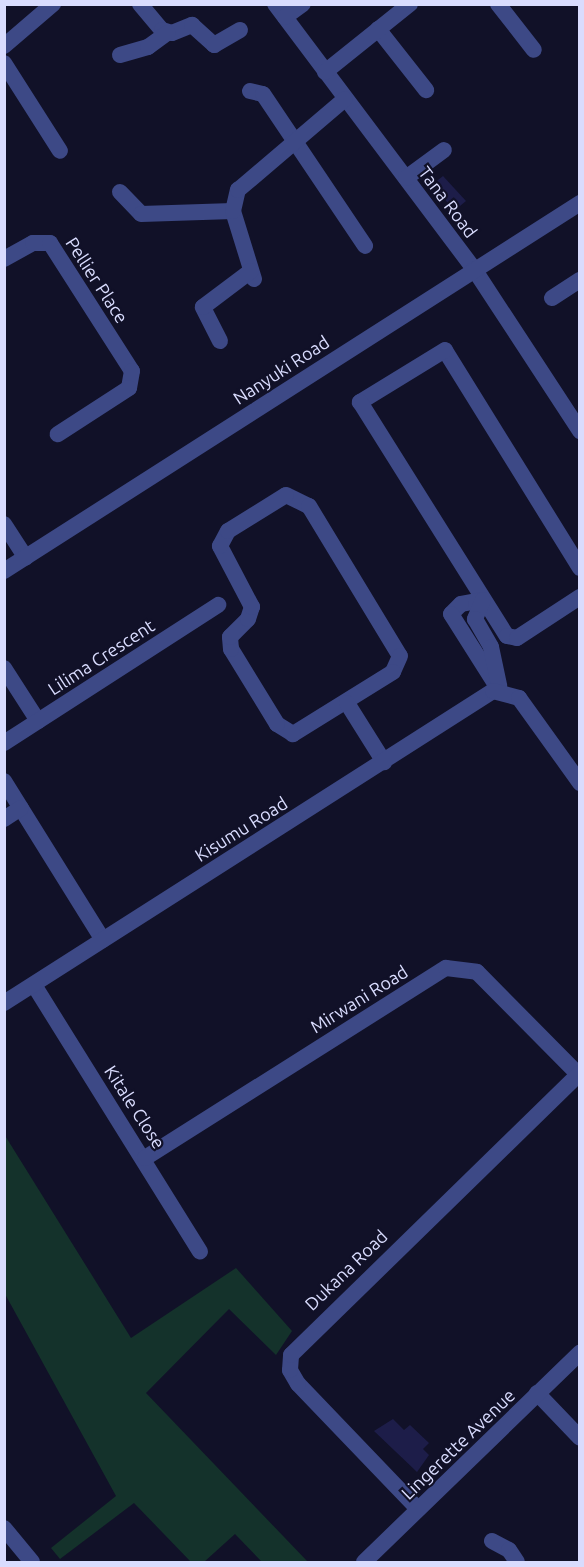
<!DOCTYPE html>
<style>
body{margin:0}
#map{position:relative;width:584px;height:1567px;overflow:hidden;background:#111128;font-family:Ubuntu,sans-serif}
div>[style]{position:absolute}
.green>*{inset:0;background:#14322b}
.building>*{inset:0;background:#1d1d49}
.minor>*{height:16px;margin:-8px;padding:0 8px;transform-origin:8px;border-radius:8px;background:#3d4986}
span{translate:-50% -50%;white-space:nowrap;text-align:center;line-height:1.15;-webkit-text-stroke:4.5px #111128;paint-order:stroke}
.street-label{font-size:18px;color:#d9dcfe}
.frame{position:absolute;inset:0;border:6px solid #d9dcfe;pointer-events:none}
</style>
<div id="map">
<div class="green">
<div style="clip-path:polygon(4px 1134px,131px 1338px,236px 1268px,292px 1331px,276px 1355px,229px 1309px,146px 1393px,308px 1562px,262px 1562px,235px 1534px,204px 1562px,191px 1562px,134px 1503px,60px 1559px,51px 1548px,116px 1496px,5px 1294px)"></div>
</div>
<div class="building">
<div style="clip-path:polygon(443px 176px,466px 201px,454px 211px,433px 184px)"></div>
<div style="clip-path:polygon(393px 1419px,404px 1430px,410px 1425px,429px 1443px,423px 1449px,429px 1455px,417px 1472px,374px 1431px)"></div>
</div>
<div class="minor">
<div style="left:140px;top:4px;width:34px;rotate:50deg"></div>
<div style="left:162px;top:30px;width:10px;rotate:17deg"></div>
<div style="left:172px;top:33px;width:22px;rotate:-22deg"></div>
<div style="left:192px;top:25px;width:30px;rotate:42deg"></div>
<div style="left:214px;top:45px;width:30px;rotate:-30deg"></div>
<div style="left:275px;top:4px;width:331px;rotate:53.1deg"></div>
<div style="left:474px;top:269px;width:194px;rotate:56.8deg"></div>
<div style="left:498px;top:4px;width:58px;rotate:52deg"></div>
<div style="left:285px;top:17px;width:22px;rotate:-36deg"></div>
<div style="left:378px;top:29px;width:78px;rotate:51.8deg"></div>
<div style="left:4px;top:46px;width:65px;rotate:-40.6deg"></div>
<div style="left:120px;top:55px;width:29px;rotate:-16deg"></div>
<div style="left:148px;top:47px;width:24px;rotate:-36deg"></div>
<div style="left:4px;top:63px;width:104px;rotate:57.5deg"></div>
<div style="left:325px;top:72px;width:109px;rotate:-38.7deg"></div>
<div style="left:250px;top:91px;width:13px;rotate:13deg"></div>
<div style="left:263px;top:94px;width:183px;rotate:56.1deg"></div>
<div style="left:406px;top:178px;width:47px;rotate:-36.4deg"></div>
<div style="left:120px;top:192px;width:30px;rotate:46deg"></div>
<div style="left:141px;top:214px;width:92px;rotate:-1.9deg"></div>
<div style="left:4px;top:259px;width:33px;rotate:-29deg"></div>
<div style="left:33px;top:243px;width:17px"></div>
<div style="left:50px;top:243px;width:152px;rotate:57.4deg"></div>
<div style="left:132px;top:371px;width:17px;rotate:100deg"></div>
<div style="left:129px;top:388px;width:85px;rotate:147.1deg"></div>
<div style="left:254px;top:279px;width:71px;rotate:-107.2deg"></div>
<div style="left:233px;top:211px;width:22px;rotate:-77deg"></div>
<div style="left:238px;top:190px;width:140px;rotate:-40.4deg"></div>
<div style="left:552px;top:298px;width:33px;rotate:-33deg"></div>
<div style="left:220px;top:341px;width:38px;rotate:-117deg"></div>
<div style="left:203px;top:307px;width:60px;rotate:-36.9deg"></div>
<div style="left:286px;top:495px;width:25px;rotate:26deg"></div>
<div style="left:309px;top:506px;width:175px;rotate:58.8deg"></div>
<div style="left:400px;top:656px;width:17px;rotate:114deg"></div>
<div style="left:393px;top:672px;width:118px;rotate:148.2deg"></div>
<div style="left:293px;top:734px;width:19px;rotate:-148deg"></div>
<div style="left:277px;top:724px;width:88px;rotate:-121.5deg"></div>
<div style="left:231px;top:649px;width:12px;rotate:-95deg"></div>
<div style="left:230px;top:637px;width:25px;rotate:-45deg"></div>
<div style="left:248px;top:619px;width:13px;rotate:-72deg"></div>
<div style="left:252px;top:607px;width:69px;rotate:-117.7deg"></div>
<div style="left:220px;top:546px;width:17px;rotate:-62deg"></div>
<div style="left:228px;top:531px;width:68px;rotate:-31.8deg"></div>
<div style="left:4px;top:524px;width:40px;rotate:57.1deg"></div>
<div style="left:580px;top:568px;width:256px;rotate:-121.8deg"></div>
<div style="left:445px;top:350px;width:100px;rotate:148.5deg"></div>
<div style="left:360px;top:402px;width:276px;rotate:57.9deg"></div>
<div style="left:507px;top:636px;width:10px;rotate:11deg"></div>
<div style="left:517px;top:638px;width:75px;rotate:-33.1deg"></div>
<div style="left:4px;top:571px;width:684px;rotate:-32.57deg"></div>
<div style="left:483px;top:600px;width:22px;rotate:170deg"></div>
<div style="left:461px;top:604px;width:14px;rotate:135deg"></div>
<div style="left:451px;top:614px;width:90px;rotate:57.7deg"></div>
<div style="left:483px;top:600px;width:21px;rotate:113deg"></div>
<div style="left:475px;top:619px;width:32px;rotate:60deg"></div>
<div style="left:491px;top:647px;width:40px;rotate:78deg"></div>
<div style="left:4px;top:668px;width:63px;rotate:57.3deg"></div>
<div style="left:347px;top:703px;width:70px;rotate:57.9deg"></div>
<div style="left:4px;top:743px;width:255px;rotate:-32.8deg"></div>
<div style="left:4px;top:781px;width:187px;rotate:58.1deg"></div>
<div style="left:4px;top:819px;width:20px;rotate:-33deg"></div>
<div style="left:34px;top:985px;width:314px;rotate:58.1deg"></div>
<div style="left:4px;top:1003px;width:580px;rotate:-32.54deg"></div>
<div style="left:493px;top:691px;width:27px;rotate:15deg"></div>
<div style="left:519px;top:698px;width:105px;rotate:54.3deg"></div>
<div style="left:145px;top:1158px;width:356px;rotate:-32.3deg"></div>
<div style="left:446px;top:968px;width:31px;rotate:7deg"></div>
<div style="left:477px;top:972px;width:144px;rotate:45.3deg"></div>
<div style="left:537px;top:1393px;width:62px;rotate:46.3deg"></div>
<div style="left:418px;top:1509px;width:173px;rotate:-133.8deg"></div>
<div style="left:298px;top:1384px;width:16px;rotate:-120deg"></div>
<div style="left:290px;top:1370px;width:15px;rotate:-86deg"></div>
<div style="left:291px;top:1355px;width:404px;rotate:-44.3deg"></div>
<div style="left:4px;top:1528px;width:44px;rotate:50.5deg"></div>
<div style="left:492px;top:1541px;width:19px;rotate:28deg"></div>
<div style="left:509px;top:1550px;width:14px;rotate:56deg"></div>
<div style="left:364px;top:1562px;width:301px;rotate:-44.1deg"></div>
</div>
<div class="street-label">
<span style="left:448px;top:202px;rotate:53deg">Tana Road</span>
<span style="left:97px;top:280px;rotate:57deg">Pellier Place</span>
<span style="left:281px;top:370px;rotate:-33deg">Nanyuki Road</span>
<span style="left:101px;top:657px;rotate:-33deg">Lilima Crescent</span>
<span style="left:241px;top:829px;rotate:-32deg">Kisumu Road</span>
<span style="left:359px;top:999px;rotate:-32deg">Mirwani Road</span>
<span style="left:135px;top:1107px;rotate:57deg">Kitale Close</span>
<span style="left:346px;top:1270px;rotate:-44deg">Dukana Road</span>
<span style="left:458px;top:1444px;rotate:-44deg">Lingerette Avenue</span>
</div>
<div class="frame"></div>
</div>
